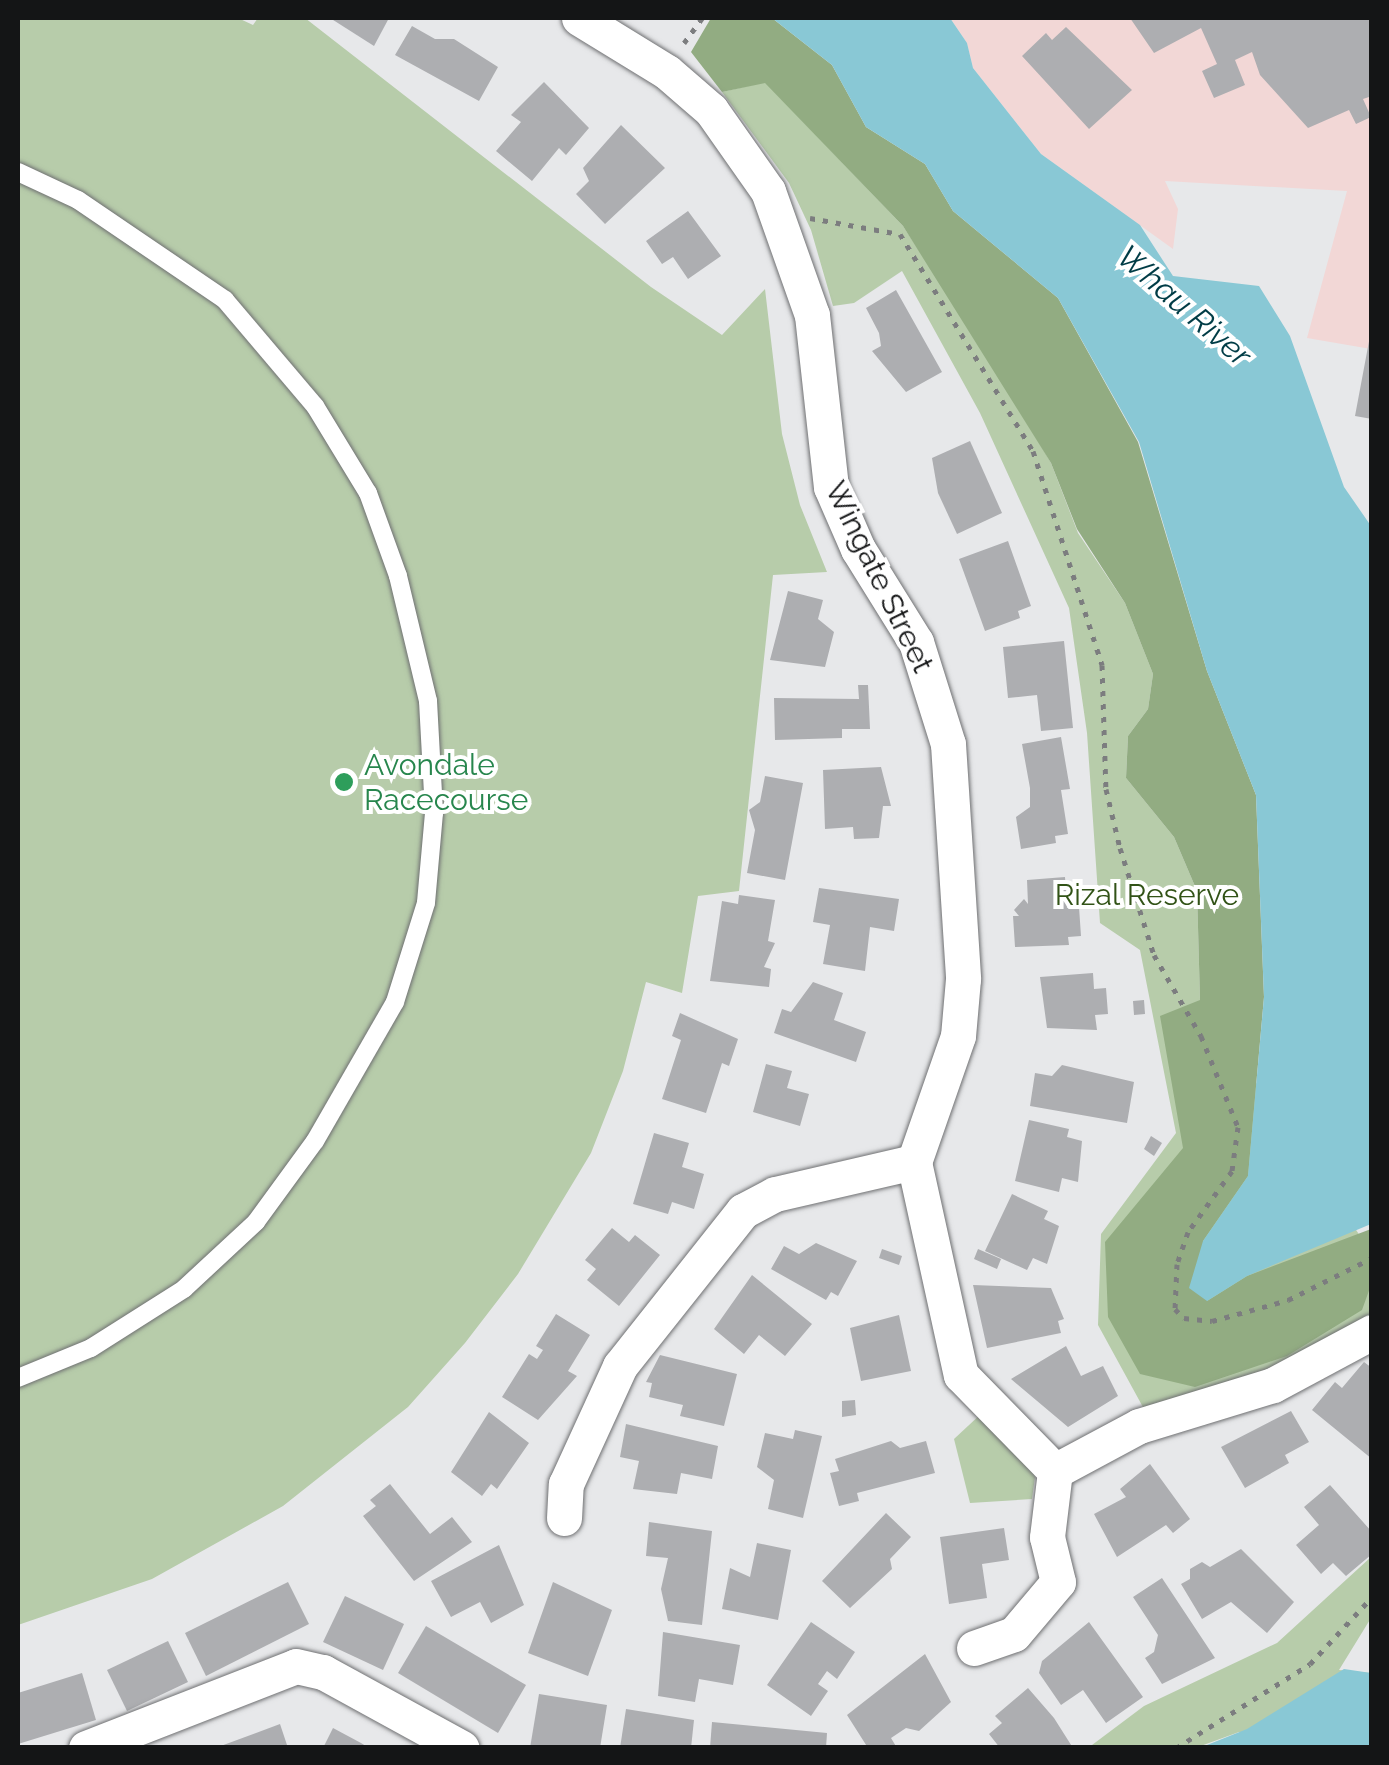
<!DOCTYPE html>
<style>
body{margin:0}
#map{position:relative;width:1389px;height:1765px;overflow:hidden;background:#e7e8ea;font-family:Raleway,sans-serif}
div>[style]{position:absolute}
.industrial>*{inset:0;background:#f2d7d6}
.green>*{inset:0;background:#b7ccaa}
.forest>*{inset:0;background:#92ac82}
.water>*{inset:0;background:#89c8d5}
.building>*{inset:0;background:#adaeb1}
.path>*{height:5px;margin-top:-2.5px;transform-origin:0;background:repeating-linear-gradient(90deg,#7c7d7f 0 5px,transparent 0 13px)}
.roads{filter:drop-shadow(0 0 2px #6f7072) drop-shadow(0 0 2px #6f7072)}
.lane>*{height:18px;margin:-9px;padding:0 9px;transform-origin:9px;border-radius:9px;background:#fff}
.street>*{height:35px;margin:-17.5px;padding:0 17.5px;transform-origin:17.5px;border-radius:17.5px;background:#fff}
.dots>*{width:28px;height:28px;translate:-50% -50%;box-sizing:border-box;border:5px solid #fff;border-radius:50%}
span{translate:-50% -50%;white-space:nowrap;text-align:center;line-height:1.15;-webkit-text-stroke:8px #fff;paint-order:stroke}
.street-label{font-size:30px;color:#141516}
.leisure-label{font-size:30px;color:#27864d}
.left{translate:0 -50%;text-align:left}
.park-label{font-size:30px;color:#325317}
.water-label{font-size:32px;color:#003c46;font-style:italic}
.frame{position:absolute;inset:0;border:20px solid #141516;pointer-events:none}
</style>
<div id="map">
<div class="industrial">
<div style="clip-path:polygon(950px 18px,1371px 18px,1371px 349px,1307px 338px,1347px 191px,1165px 181px,1178px 209px,1173px 249px,1041px 154px,973px 68px,967px 43px)"></div>
</div>
<div class="green">
<div style="clip-path:polygon(18px 18px,238px 18px,253px 25px,258px 18px,305px 18px,651px 287px,722px 335px,765px 289px,782px 434px,800px 505px,827px 572px,773px 575px,739px 891px,698px 896px,682px 993px,646px 982px,623px 1071px,591px 1153px,518px 1274px,465px 1343px,408px 1407px,283px 1506px,152px 1579px,18px 1625px)"></div>
<div style="clip-path:polygon(765px 82px,903px 226px,1000px 375px,1051px 463px,1078px 533px,1125px 603px,1153px 674px,1148px 709px,1128px 736px,1126px 778px,1174px 837px,1197px 891px,1200px 1000px,1371px 1252px,1371px 1322px,1290px 1367px,1144px 1409px,1098px 1325px,1101px 1234px,1176px 1133px,1140px 950px,1100px 923px,1087px 733px,1069px 608px,980px 413px,902px 271px,854px 303px,833px 306px,811px 230px,789px 183px,722px 92px)"></div>
<div style="clip-path:polygon(983px 1412px,1023px 1447px,1035px 1477px,1032px 1499px,970px 1503px,954px 1439px)"></div>
<div style="clip-path:polygon(1371px 1557px,1371px 1618px,1339px 1670px,1371px 1673px,1371px 1747px,1239px 1732px,1198px 1747px,1088px 1748px,1144px 1706px,1277px 1643px)"></div>
</div>
<div class="forest">
<div style="clip-path:polygon(711px 18px,772px 18px,832px 65px,866px 127px,925px 164px,953px 211px,1058px 298px,1138px 442px,1207px 671px,1256px 795px,1264px 997px,1248px 1176px,1203px 1241px,1207px 1301px,1247px 1276px,1371px 1229px,1371px 1285px,1362px 1310px,1287px 1356px,1195px 1387px,1140px 1374px,1108px 1317px,1105px 1242px,1183px 1148px,1160px 1016px,1200px 1000px,1197px 891px,1174px 837px,1126px 778px,1128px 736px,1148px 709px,1153px 674px,1125px 603px,1077px 529px,1051px 463px,903px 226px,765px 83px,722px 92px,691px 52px)"></div>
</div>
<div class="water">
<div style="clip-path:polygon(772px 18px,950px 18px,967px 43px,973px 68px,1041px 154px,1140px 225px,1173px 276px,1259px 286px,1290px 336px,1344px 487px,1371px 526px,1371px 1224px,1247px 1276px,1207px 1301px,1189px 1288px,1203px 1241px,1248px 1176px,1264px 997px,1256px 795px,1207px 671px,1139px 442px,1058px 298px,953px 211px,925px 164px,866px 127px,832px 65px)"></div>
<div style="clip-path:polygon(1344px 1669px,1371px 1673px,1371px 1747px,1202px 1747px,1247px 1729px)"></div>
</div>
<div class="building">
<div style="clip-path:polygon(330px 18px,389px 18px,374px 46px)"></div>
<div style="clip-path:polygon(1130px 18px,1372px 18px,1372px 96px,1363px 99px,1371px 117px,1356px 124px,1349px 110px,1308px 128px,1260px 75px,1252px 52px,1235px 60px,1245px 85px,1214px 98px,1202px 71px,1217px 64px,1201px 28px,1154px 53px)"></div>
<div style="clip-path:polygon(412px 26px,435px 39px,454px 39px,498px 67px,479px 101px,395px 55px)"></div>
<div style="clip-path:polygon(1066px 27px,1132px 90px,1089px 129px,1022px 56px,1046px 33px,1052px 40px)"></div>
<div style="clip-path:polygon(544px 82px,589px 128px,566px 155px,559px 148px,532px 181px,496px 151px,521px 122px,511px 115px)"></div>
<div style="clip-path:polygon(621px 125px,665px 168px,605px 224px,576px 194px,589px 181px,583px 168px)"></div>
<div style="clip-path:polygon(688px 211px,721px 256px,688px 279px,673px 257px,662px 264px,646px 241px)"></div>
<div style="clip-path:polygon(896px 290px,942px 372px,906px 392px,872px 351px,881px 346px,879px 333px,866px 308px)"></div>
<div style="clip-path:polygon(1370px 336px,1372px 336px,1372px 419px,1355px 416px)"></div>
<div style="clip-path:polygon(970px 441px,1002px 513px,957px 534px,938px 493px,932px 458px)"></div>
<div style="clip-path:polygon(1008px 541px,1031px 606px,1018px 611px,1020px 618px,985px 631px,959px 559px)"></div>
<div style="clip-path:polygon(788px 591px,823px 600px,818px 619px,834px 632px,825px 667px,770px 660px)"></div>
<div style="clip-path:polygon(1064px 641px,1073px 728px,1041px 731px,1037px 695px,1008px 698px,1003px 647px)"></div>
<div style="clip-path:polygon(858px 685px,868px 685px,870px 729px,842px 729px,842px 738px,775px 740px,774px 698px,859px 699px)"></div>
<div style="clip-path:polygon(1061px 737px,1070px 789px,1061px 790px,1068px 834px,1055px 836px,1056px 843px,1021px 849px,1016px 817px,1030px 807px,1030px 788px,1022px 744px)"></div>
<div style="clip-path:polygon(881px 767px,891px 806px,883px 806px,879px 838px,854px 839px,853px 827px,825px 829px,823px 770px)"></div>
<div style="clip-path:polygon(765px 776px,803px 783px,785px 880px,747px 873px,755px 830px,749px 810px,760px 802px)"></div>
<div style="clip-path:polygon(1065px 877px,1067px 908px,1079px 907px,1081px 936px,1068px 937px,1069px 945px,1015px 947px,1013px 916px,1019px 916px,1014px 910px,1024px 899px,1028px 904px,1027px 880px)"></div>
<div style="clip-path:polygon(819px 888px,899px 899px,894px 931px,870px 927px,865px 971px,823px 964px,830px 925px,813px 922px)"></div>
<div style="clip-path:polygon(739px 895px,775px 900px,768px 941px,775px 943px,764px 967px,771px 969px,769px 987px,710px 981px,722px 901px,738px 904px)"></div>
<div style="clip-path:polygon(1093px 973px,1094px 989px,1106px 988px,1108px 1014px,1095px 1015px,1097px 1030px,1047px 1028px,1040px 977px)"></div>
<div style="clip-path:polygon(813px 982px,843px 993px,834px 1020px,866px 1032px,856px 1062px,774px 1033px,782px 1009px,791px 1012px)"></div>
<div style="clip-path:polygon(1144px 1000px,1145px 1014px,1134px 1015px,1133px 1001px)"></div>
<div style="clip-path:polygon(680px 1013px,738px 1039px,729px 1066px,722px 1063px,706px 1113px,662px 1099px,681px 1040px,672px 1036px)"></div>
<div style="clip-path:polygon(766px 1064px,792px 1071px,787px 1088px,809px 1094px,800px 1126px,753px 1112px)"></div>
<div style="clip-path:polygon(1062px 1065px,1134px 1082px,1127px 1123px,1030px 1106px,1035px 1073px,1052px 1076px)"></div>
<div style="clip-path:polygon(1029px 1120px,1069px 1129px,1067px 1137px,1082px 1141px,1078px 1182px,1062px 1178px,1059px 1192px,1015px 1181px)"></div>
<div style="clip-path:polygon(654px 1133px,689px 1143px,682px 1167px,704px 1174px,694px 1209px,672px 1202px,668px 1214px,633px 1204px)"></div>
<div style="clip-path:polygon(1151px 1136px,1162px 1143px,1154px 1156px,1144px 1149px)"></div>
<div style="clip-path:polygon(1012px 1194px,1048px 1211px,1044px 1219px,1059px 1226px,1047px 1264px,1033px 1258px,1027px 1270px,985px 1251px)"></div>
<div style="clip-path:polygon(612px 1228px,629px 1242px,635px 1235px,660px 1255px,619px 1306px,587px 1280px,596px 1269px,585px 1260px)"></div>
<div style="clip-path:polygon(816px 1243px,857px 1261px,838px 1296px,831px 1292px,826px 1300px,771px 1269px,784px 1246px,799px 1254px)"></div>
<div style="clip-path:polygon(882px 1249px,902px 1256px,899px 1265px,879px 1258px)"></div>
<div style="clip-path:polygon(978px 1249px,1001px 1259px,997px 1269px,974px 1259px)"></div>
<div style="clip-path:polygon(752px 1275px,812px 1324px,785px 1356px,759px 1335px,744px 1354px,714px 1329px)"></div>
<div style="clip-path:polygon(973px 1285px,1051px 1288px,1064px 1319px,1058px 1321px,1061px 1333px,987px 1348px)"></div>
<div style="clip-path:polygon(556px 1314px,590px 1335px,568px 1371px,577px 1376px,538px 1420px,502px 1397px,529px 1354px,537px 1359px,543px 1350px,536px 1346px)"></div>
<div style="clip-path:polygon(899px 1315px,911px 1371px,861px 1381px,850px 1328px)"></div>
<div style="clip-path:polygon(1066px 1346px,1081px 1376px,1103px 1366px,1118px 1396px,1068px 1427px,1011px 1379px)"></div>
<div style="clip-path:polygon(660px 1355px,737px 1374px,724px 1426px,680px 1416px,683px 1405px,649px 1397px,652px 1383px,646px 1382px)"></div>
<div style="clip-path:polygon(1364px 1362px,1372px 1368px,1372px 1459px,1312px 1410px,1335px 1382px,1342px 1388px)"></div>
<div style="clip-path:polygon(855px 1400px,856px 1415px,842px 1417px,842px 1401px)"></div>
<div style="clip-path:polygon(1291px 1411px,1309px 1442px,1285px 1455px,1289px 1463px,1245px 1488px,1221px 1447px)"></div>
<div style="clip-path:polygon(489px 1412px,529px 1443px,497px 1489px,491px 1484px,482px 1496px,451px 1472px)"></div>
<div style="clip-path:polygon(626px 1424px,718px 1446px,712px 1479px,681px 1473px,677px 1494px,633px 1489px,639px 1461px,620px 1457px)"></div>
<div style="clip-path:polygon(795px 1430px,822px 1436px,803px 1518px,768px 1509px,774px 1480px,757px 1467px,765px 1433px,793px 1439px)"></div>
<div style="clip-path:polygon(891px 1441px,900px 1448px,926px 1441px,935px 1473px,857px 1493px,859px 1501px,839px 1506px,830px 1473px,839px 1471px,835px 1459px)"></div>
<div style="clip-path:polygon(1150px 1464px,1190px 1519px,1173px 1533px,1166px 1525px,1117px 1557px,1094px 1514px,1126px 1497px,1120px 1489px)"></div>
<div style="clip-path:polygon(390px 1484px,430px 1534px,452px 1517px,472px 1542px,414px 1581px,363px 1516px,376px 1506px,370px 1500px)"></div>
<div style="clip-path:polygon(1330px 1485px,1372px 1532px,1372px 1554px,1346px 1576px,1333px 1563px,1321px 1574px,1296px 1545px,1319px 1525px,1304px 1507px)"></div>
<div style="clip-path:polygon(886px 1513px,911px 1537px,890px 1559px,892px 1569px,850px 1608px,822px 1581px)"></div>
<div style="clip-path:polygon(649px 1522px,712px 1531px,702px 1625px,668px 1621px,661px 1589px,668px 1558px,646px 1556px)"></div>
<div style="clip-path:polygon(1004px 1528px,1009px 1560px,982px 1564px,987px 1598px,949px 1604px,940px 1537px)"></div>
<div style="clip-path:polygon(757px 1543px,791px 1550px,778px 1620px,722px 1609px,730px 1568px,750px 1577px)"></div>
<div style="clip-path:polygon(499px 1545px,524px 1605px,491px 1623px,480px 1602px,451px 1617px,431px 1581px)"></div>
<div style="clip-path:polygon(1241px 1549px,1294px 1602px,1267px 1633px,1231px 1602px,1202px 1619px,1181px 1584px,1190px 1579px,1190px 1569px,1202px 1562px,1210px 1567px)"></div>
<div style="clip-path:polygon(1162px 1578px,1215px 1658px,1162px 1684px,1145px 1658px,1154px 1652px,1158px 1635px,1133px 1597px)"></div>
<div style="clip-path:polygon(288px 1582px,309px 1624px,206px 1676px,185px 1633px)"></div>
<div style="clip-path:polygon(553px 1582px,612px 1610px,588px 1676px,528px 1653px)"></div>
<div style="clip-path:polygon(345px 1596px,404px 1624px,383px 1670px,323px 1642px)"></div>
<div style="clip-path:polygon(811px 1622px,855px 1652px,837px 1679px,827px 1671px,818px 1684px,828px 1691px,811px 1716px,767px 1685px)"></div>
<div style="clip-path:polygon(1089px 1622px,1143px 1697px,1106px 1723px,1083px 1690px,1061px 1705px,1039px 1673px,1042px 1661px)"></div>
<div style="clip-path:polygon(426px 1626px,526px 1685px,498px 1733px,398px 1673px)"></div>
<div style="clip-path:polygon(663px 1632px,740px 1645px,733px 1685px,699px 1679px,695px 1702px,658px 1696px)"></div>
<div style="clip-path:polygon(168px 1641px,188px 1682px,127px 1711px,107px 1670px)"></div>
<div style="clip-path:polygon(925px 1654px,951px 1702px,919px 1731px,906px 1728px,891px 1738px,897px 1748px,868px 1748px,847px 1715px)"></div>
<div style="clip-path:polygon(82px 1673px,96px 1720px,18px 1744px,18px 1693px)"></div>
<div style="clip-path:polygon(1028px 1688px,1054px 1718px,1073px 1748px,1000px 1748px,989px 1734px,1002px 1723px,995px 1716px)"></div>
<div style="clip-path:polygon(539px 1694px,607px 1705px,600px 1748px,530px 1748px)"></div>
<div style="clip-path:polygon(626px 1709px,694px 1720px,691px 1748px,620px 1748px)"></div>
<div style="clip-path:polygon(712px 1722px,827px 1733px,826px 1748px,710px 1748px)"></div>
<div style="clip-path:polygon(280px 1724px,288px 1748px,218px 1748px,218px 1747px)"></div>
<div style="clip-path:polygon(333px 1728px,361px 1743px,369px 1748px,323px 1748px)"></div>
</div>
<div class="path">
<div style="left:684px;top:43px;width:31px;rotate:-54deg"></div>
<div style="left:810px;top:218px;width:91px;rotate:10.1deg"></div>
<div style="left:900px;top:234px;width:255px;rotate:58.5deg"></div>
<div style="left:1033px;top:451px;width:225px;rotate:72.1deg"></div>
<div style="left:1102px;top:665px;width:124px;rotate:88.2deg"></div>
<div style="left:1106px;top:789px;width:61px;rotate:76.7deg"></div>
<div style="left:1120px;top:848px;width:112px;rotate:72.4deg"></div>
<div style="left:1154px;top:955px;width:94px;rotate:59.9deg"></div>
<div style="left:1201px;top:1036px;width:98px;rotate:67.9deg"></div>
<div style="left:1238px;top:1127px;width:44px;rotate:97.8deg"></div>
<div style="left:1232px;top:1171px;width:75px;rotate:125.8deg"></div>
<div style="left:1188px;top:1232px;width:34px;rotate:109deg"></div>
<div style="left:1177px;top:1264px;width:45px;rotate:92.5deg"></div>
<div style="left:1175px;top:1309px;width:13px;rotate:45deg"></div>
<div style="left:1184px;top:1318px;width:28px;rotate:6deg"></div>
<div style="left:1212px;top:1321px;width:79px;rotate:-15.4deg"></div>
<div style="left:1288px;top:1300px;width:94px;rotate:-26.6deg"></div>
<div style="left:1176px;top:1748px;width:158px;rotate:-32.1deg"></div>
<div style="left:1310px;top:1664px;width:91px;rotate:-47.2deg"></div>
</div>
<div class="roads">
<div class="lane">
<div style="left:18px;top:172px;width:66px;rotate:25deg"></div>
<div style="left:78px;top:200px;width:178px;rotate:34.2deg"></div>
<div style="left:225px;top:300px;width:139px;rotate:49.7deg"></div>
<div style="left:315px;top:406px;width:102px;rotate:58.7deg"></div>
<div style="left:368px;top:493px;width:88px;rotate:70.1deg"></div>
<div style="left:398px;top:576px;width:129px;rotate:76.5deg"></div>
<div style="left:428px;top:701px;width:112px;rotate:86.9deg"></div>
<div style="left:434px;top:813px;width:90px;rotate:95.1deg"></div>
<div style="left:426px;top:903px;width:104px;rotate:107.4deg"></div>
<div style="left:395px;top:1002px;width:160px;rotate:119.9deg"></div>
<div style="left:315px;top:1141px;width:100px;rotate:126.1deg"></div>
<div style="left:256px;top:1222px;width:98px;rotate:137.1deg"></div>
<div style="left:184px;top:1289px;width:110px;rotate:147.6deg"></div>
<div style="left:91px;top:1348px;width:79px;rotate:157.7deg"></div>
</div>
<div class="street">
<div style="left:579px;top:18px;width:103px;rotate:31.5deg"></div>
<div style="left:667px;top:72px;width:58px;rotate:40.8deg"></div>
<div style="left:711px;top:110px;width:99px;rotate:54.9deg"></div>
<div style="left:768px;top:191px;width:132px;rotate:70.5deg"></div>
<div style="left:812px;top:315px;width:173px;rotate:83.7deg"></div>
<div style="left:831px;top:487px;width:68px;rotate:66.5deg"></div>
<div style="left:858px;top:549px;width:110px;rotate:58.1deg"></div>
<div style="left:916px;top:642px;width:107px;rotate:72.6deg"></div>
<div style="left:948px;top:744px;width:235px;rotate:86.3deg"></div>
<div style="left:963px;top:979px;width:57px;rotate:95deg"></div>
<div style="left:958px;top:1036px;width:133px;rotate:109.2deg"></div>
<div style="left:914px;top:1162px;width:218px;rotate:77.6deg"></div>
<div style="left:961px;top:1375px;width:134px;rotate:45.6deg"></div>
<div style="left:1055px;top:1471px;width:95px;rotate:-28.2deg"></div>
<div style="left:1139px;top:1426px;width:140px;rotate:-17deg"></div>
<div style="left:1273px;top:1385px;width:112px;rotate:-28.2deg"></div>
<div style="left:564px;top:1518px;width:34px;rotate:-87deg"></div>
<div style="left:566px;top:1484px;width:130px;rotate:-65.4deg"></div>
<div style="left:620px;top:1366px;width:198px;rotate:-51.6deg"></div>
<div style="left:743px;top:1211px;width:36px;rotate:-28deg"></div>
<div style="left:775px;top:1194px;width:143px;rotate:-13deg"></div>
<div style="left:974px;top:1648px;width:42px;rotate:-19.3deg"></div>
<div style="left:1014px;top:1634px;width:68px;rotate:-49.8deg"></div>
<div style="left:1058px;top:1582px;width:46px;rotate:-103.7deg"></div>
<div style="left:1047px;top:1537px;width:66px;rotate:-83.1deg"></div>
<div style="left:86px;top:1748px;width:225px;rotate:-21.3deg"></div>
<div style="left:296px;top:1666px;width:28px;rotate:13deg"></div>
<div style="left:323px;top:1672px;width:158px;rotate:28.7deg"></div>
</div>
</div>
<div class="dots">
<div style="left:344px;top:782px;background:#2e9e5b"></div>
</div>
<div class="street-label">
<span style="left:879px;top:577px;rotate:64deg">Wingate Street</span>
</div>
<div class="leisure-label">
<span class="left" style="left:364px;top:782px">Avondale<br>Racecourse</span>
</div>
<div class="park-label">
<span style="left:1147px;top:895px">Rizal Reserve</span>
</div>
<div class="water-label">
<span style="left:1184px;top:306px;rotate:41deg">Whau River</span>
</div>
<div class="frame"></div>
</div>
